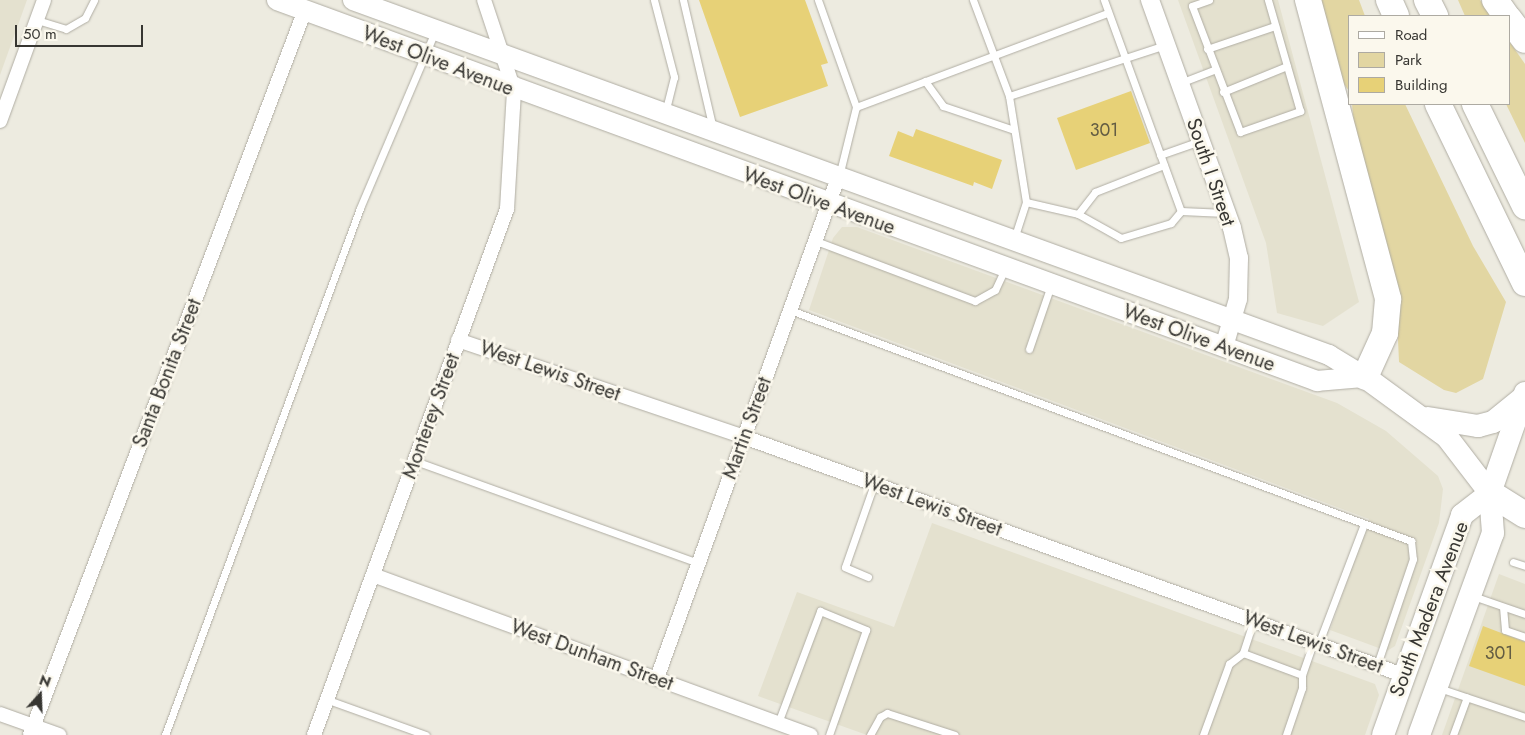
<!DOCTYPE html>
<style>
body{margin:0}
#map{position:relative;width:1525px;height:735px;overflow:hidden;background:#edebe0;font-family:Jost,sans-serif}
div>[style]{position:absolute}
.built>*{inset:0;background:#e4e1cf}
.green>*{inset:0;background:#e2d6a2}
.building>*{inset:0;background:#e7d177}
.roads{filter:drop-shadow(0 0 1px #b0ada3) drop-shadow(0 0 1px #b0ada3)}
.service>*{height:7px;margin:-3.5px;padding:0 3.5px;transform-origin:3.5px;border-radius:3.5px;background:#fff}
.minor>*{height:14px;margin:-7px;padding:0 7px;transform-origin:7px;border-radius:7px;background:#fff}
.tertiary>*{height:18px;margin:-9px;padding:0 9px;transform-origin:9px;border-radius:9px;background:#fff}
.secondary>*{height:20px;margin:-10px;padding:0 10px;transform-origin:10px;border-radius:10px;background:#fff}
.primary>*{height:22px;margin:-11px;padding:0 11px;transform-origin:11px;border-radius:11px;background:#fff}
.motorway>*{height:26px;margin:-13px;padding:0 13px;transform-origin:13px;border-radius:13px;background:#fff}
span{translate:-50% -50%;white-space:nowrap;text-align:center;line-height:1.15;-webkit-text-stroke:5px #fbf8ed;paint-order:stroke}
.number-label{font-size:18px;color:#635d43}
.number-label span{-webkit-text-stroke-width:0}
.street-label{font-size:20px;color:#373632}
.legend{position:absolute;left:1348px;top:15px;width:162px;height:90px;box-sizing:border-box;background:#fbf8ed;border:1px solid #adaaa2;margin:0;padding:6px 9px;list-style:none;font-size:15px;color:#373632}
.legend li{display:flex;align-items:center;gap:10px;height:25px}
.legend b{width:25px;border:1px solid #adaaa2}
.north{position:absolute;left:15px;top:670px;width:50px;height:50px;-webkit-text-stroke:4px #fbf8ed;paint-order:stroke;rotate:20deg;font-size:14px;font-weight:700;line-height:20px;text-align:center;color:#373632}
.north::after{content:'';display:block;margin:auto;width:18px;height:22px;background:#373632;clip-path:polygon(50% 0,100% 100%,50% 72%,0 100%)}
.scale{position:absolute;left:15px;top:25px;width:128px;height:22px;box-sizing:border-box;border:2px solid #373632;border-top:0;padding-left:6px;font-size:15px;line-height:18px;white-space:nowrap;color:#373632;-webkit-text-stroke:4px #fbf8ed;paint-order:stroke}
</style>
<div id="map">
<div class="built">
<div style="clip-path:polygon(0 0,27px 0,0 75px)"></div>
<div style="clip-path:polygon(1178px 0,1278px 0,1359px 302px,1323px 326px,1277px 313px,1266px 243px)"></div>
<div style="clip-path:polygon(842px 227px,857px 227px,1337px 403px,1386px 431px,1438px 476px,1443px 489px,1439px 523px,1395px 646px,1387px 651px,1330px 630px,1369px 519px,809px 310px,833px 238px)"></div>
<div style="clip-path:polygon(932px 523px,1375px 684px,1379px 695px,1365px 735px,867px 735px,758px 696px,797px 592px,894px 627px)"></div>
<div style="clip-path:polygon(1499px 574px,1525px 584px,1525px 735px,1442px 735px)"></div>
</div>
<div class="green">
<div style="clip-path:polygon(1315px 0,1359px 0,1365px 16px,1349px 16px,1349px 91px,1335px 72px)"></div>
<div style="clip-path:polygon(1458px 0,1480px 0,1492px 16px,1465px 16px)"></div>
<div style="clip-path:polygon(1509px 41px,1525px 64px,1525px 143px,1506px 104px)"></div>
<div style="clip-path:polygon(1352px 104px,1405px 104px,1473px 246px,1506px 302px,1483px 379px,1456px 393px,1444px 390px,1399px 362px,1396px 295px,1357px 155px)"></div>
</div>
<div class="building">
<div style="clip-path:polygon(699px 0,805px 0,828px 63px,821px 65px,828px 86px,740px 117px)"></div>
<div style="clip-path:polygon(1131px 91px,1150px 143px,1076px 170px,1057px 118px)"></div>
<div style="clip-path:polygon(916px 129px,1002px 160px,992px 189px,974px 182px,973px 186px,889px 156px,898px 131px,913px 137px)"></div>
<div style="clip-path:polygon(1483px 626px,1525px 642px,1525px 686px,1469px 666px)"></div>
</div>
<div class="roads">
<div class="service">
<div style="left:654px;top:0;width:80px;rotate:75.4deg"></div>
<div style="left:674px;top:77px;width:37px;rotate:104deg"></div>
<div style="left:683px;top:0;width:132px;rotate:76.9deg"></div>
<div style="left:818px;top:0;width:114px;rotate:70.4deg"></div>
<div style="left:856px;top:107px;width:71px;rotate:103.8deg"></div>
<div style="left:973px;top:0;width:103px;rotate:69.4deg"></div>
<div style="left:1009px;top:96px;width:107px;rotate:80.9deg"></div>
<div style="left:1026px;top:202px;width:40px;rotate:108deg"></div>
<div style="left:1104px;top:0;width:225px;rotate:70deg"></div>
<div style="left:1209px;top:0;width:18px;rotate:161deg"></div>
<div style="left:1192px;top:6px;width:135px;rotate:69.1deg"></div>
<div style="left:1240px;top:132px;width:64px;rotate:-19.3deg"></div>
<div style="left:1300px;top:111px;width:116px;rotate:-106.1deg"></div>
<div style="left:37px;top:20px;width:30px;rotate:17deg"></div>
<div style="left:66px;top:29px;width:22px;rotate:-30deg"></div>
<div style="left:85px;top:18px;width:20px;rotate:-63deg"></div>
<div style="left:1207px;top:49px;width:72px;rotate:-18.7deg"></div>
<div style="left:925px;top:81px;width:31px;rotate:54deg"></div>
<div style="left:943px;top:106px;width:75px;rotate:18.7deg"></div>
<div style="left:1180px;top:83px;width:36px;rotate:-21deg"></div>
<div style="left:1223px;top:92px;width:69px;rotate:-22.1deg"></div>
<div style="left:1009px;top:96px;width:164px;rotate:-18.1deg"></div>
<div style="left:856px;top:107px;width:269px;rotate:-20.5deg"></div>
<div style="left:1160px;top:155px;width:42px;rotate:-19.3deg"></div>
<div style="left:1026px;top:202px;width:53px;rotate:13deg"></div>
<div style="left:1078px;top:214px;width:49px;rotate:29.2deg"></div>
<div style="left:1121px;top:238px;width:52px;rotate:-16.7deg"></div>
<div style="left:1171px;top:223px;width:16px;rotate:-50deg"></div>
<div style="left:1181px;top:211px;width:44px;rotate:2.6deg"></div>
<div style="left:1078px;top:214px;width:28px;rotate:-52deg"></div>
<div style="left:1095px;top:192px;width:74px;rotate:-21.4deg"></div>
<div style="left:816px;top:241px;width:170px;rotate:20.7deg"></div>
<div style="left:975px;top:301px;width:23px;rotate:-29deg"></div>
<div style="left:995px;top:290px;width:23px;rotate:-65deg"></div>
<div style="left:790px;top:310px;width:663px;rotate:20.4deg"></div>
<div style="left:1411px;top:541px;width:18px;rotate:84deg"></div>
<div style="left:1413px;top:559px;width:112px;rotate:108.8deg"></div>
<div style="left:1029px;top:349px;width:68px;rotate:-71deg"></div>
<div style="left:415px;top:461px;width:302px;rotate:19.8deg"></div>
<div style="left:1513px;top:562px;width:13px;rotate:18deg"></div>
<div style="left:868px;top:577px;width:25px;rotate:-157deg"></div>
<div style="left:845px;top:567px;width:88px;rotate:-70.7deg"></div>
<div style="left:1473px;top:596px;width:55px;rotate:19.1deg"></div>
<div style="left:1503px;top:607px;width:23px;rotate:85deg"></div>
<div style="left:1505px;top:630px;width:21px;rotate:19deg"></div>
<div style="left:1253px;top:622px;width:33px;rotate:108deg"></div>
<div style="left:1243px;top:653px;width:63px;rotate:20.4deg"></div>
<div style="left:1302px;top:675px;width:34px;rotate:-71deg"></div>
<div style="left:1318px;top:645px;width:129px;rotate:-69.2deg"></div>
<div style="left:1439px;top:688px;width:91px;rotate:18.6deg"></div>
<div style="left:328px;top:700px;width:104px;rotate:19.7deg"></div>
<div style="left:778px;top:723px;width:120px;rotate:-69.4deg"></div>
<div style="left:820px;top:611px;width:50px;rotate:22.4deg"></div>
<div style="left:866px;top:630px;width:111px;rotate:109.4deg"></div>
<div style="left:165px;top:735px;width:562px;rotate:-69.69deg"></div>
<div style="left:360px;top:208px;width:192px;rotate:-67deg"></div>
<div style="left:870px;top:735px;width:21px;rotate:-61deg"></div>
<div style="left:880px;top:717px;width:8px;rotate:-30deg"></div>
<div style="left:887px;top:713px;width:71px;rotate:17.9deg"></div>
<div style="left:1203px;top:735px;width:76px;rotate:-69.9deg"></div>
<div style="left:1229px;top:664px;width:18px;rotate:-38deg"></div>
<div style="left:1286px;top:735px;width:50px;rotate:-71.2deg"></div>
<div style="left:1302px;top:688px;width:13px;rotate:-90deg"></div>
<div style="left:1453px;top:735px;width:40px;rotate:-69.8deg"></div>
</div>
<div class="minor">
<div style="left:0;top:121px;width:129px;rotate:-70deg"></div>
<div style="left:458px;top:340px;width:302px;rotate:18.7deg"></div>
<div style="left:744px;top:437px;width:701px;rotate:19.86deg"></div>
<div style="left:373px;top:575px;width:466px;rotate:20.1deg"></div>
<div style="left:657px;top:678px;width:532px;rotate:-70.1deg"></div>
<div style="left:0;top:714px;width:63px;rotate:19.6deg"></div>
<div style="left:30px;top:735px;width:775px;rotate:-69.23deg"></div>
<div style="left:314px;top:735px;width:560px;rotate:-69.85deg"></div>
<div style="left:507px;top:209px;width:119px;rotate:-86.6deg"></div>
<div style="left:514px;top:90px;width:95px;rotate:-108.4deg"></div>
</div>
<div class="tertiary">
<div style="left:1150px;top:0;width:242px;rotate:70.2deg"></div>
<div style="left:1232px;top:228px;width:31px;rotate:77deg"></div>
<div style="left:1239px;top:258px;width:41px;rotate:91.4deg"></div>
<div style="left:1238px;top:299px;width:50px;rotate:106.3deg"></div>
</div>
<div class="secondary">
<div style="left:277px;top:0;width:1108px;rotate:20.12deg"></div>
<div style="left:1317px;top:381px;width:48px;rotate:-4.8deg"></div>
<div style="left:353px;top:0;width:1039px;rotate:19.99deg"></div>
<div style="left:1329px;top:355px;width:42px;rotate:31.4deg"></div>
</div>
<div class="primary">
<div style="left:1365px;top:377px;width:102px;rotate:36.2deg"></div>
<div style="left:1447px;top:437px;width:71px;rotate:52.5deg"></div>
<div style="left:1428px;top:418px;width:51px;rotate:9.1deg"></div>
<div style="left:1478px;top:426px;width:16px;rotate:-15deg"></div>
<div style="left:1493px;top:422px;width:38px;rotate:-39deg"></div>
<div style="left:1383px;top:735px;width:234px;rotate:-70.2deg"></div>
<div style="left:1462px;top:515px;width:36px;rotate:-38deg"></div>
<div style="left:1419px;top:735px;width:215px;rotate:-69.9deg"></div>
<div style="left:1493px;top:533px;width:40px;rotate:-94.3deg"></div>
<div style="left:1490px;top:493px;width:106px;rotate:-70.7deg"></div>
</div>
<div class="motorway">
<div style="left:1308px;top:0;width:310px;rotate:75deg"></div>
<div style="left:1388px;top:299px;width:34px;rotate:95deg"></div>
<div style="left:1385px;top:333px;width:48px;rotate:114.4deg"></div>
<div style="left:1389px;top:0;width:17px;rotate:66deg"></div>
<div style="left:1427px;top:0;width:18px;rotate:63deg"></div>
<div style="left:1495px;top:0;width:19px;rotate:55deg"></div>
<div style="left:1509px;top:19px;width:26px;rotate:53deg"></div>
<div style="left:1438px;top:104px;width:199px;rotate:64.1deg"></div>
<div style="left:1475px;top:104px;width:114px;rotate:63.9deg"></div>
<div style="left:1490px;top:493px;width:41px;rotate:32.2deg"></div>
</div>
</div>
<div class="number-label">
<span style="left:1104px;top:130px">301</span>
<span style="left:1499px;top:653px">301</span>
</div>
<div class="street-label">
<span style="left:438px;top:61px;rotate:21deg">West Olive Avenue</span>
<span style="left:1211px;top:172px;rotate:71deg">South I Street</span>
<span style="left:819px;top:201px;rotate:20deg">West Olive Avenue</span>
<span style="left:1199px;top:338px;rotate:20deg">West Olive Avenue</span>
<span style="left:550px;top:371px;rotate:19deg">West Lewis Street</span>
<span style="left:167px;top:373px;rotate:-69deg">Santa Bonita Street</span>
<span style="left:431px;top:416px;rotate:-70deg">Monterey Street</span>
<span style="left:747px;top:428px;rotate:-70deg">Martin Street</span>
<span style="left:932px;top:505px;rotate:20deg">West Lewis Street</span>
<span style="left:1429px;top:609px;rotate:-69deg">South Madera Avenue</span>
<span style="left:1313px;top:642px;rotate:20deg">West Lewis Street</span>
<span style="left:592px;top:655px;rotate:20deg">West Dunham Street</span>
</div>
<ul class="legend">
<li><b style="height:6px;background:#fff"></b>Road</li>
<li><b style="height:14px;background:#e2d6a2"></b>Park</li>
<li><b style="height:14px;background:#e7d177"></b>Building</li>
</ul>
<div class="north">N</div>
<div class="scale">50 m</div>
</div>
